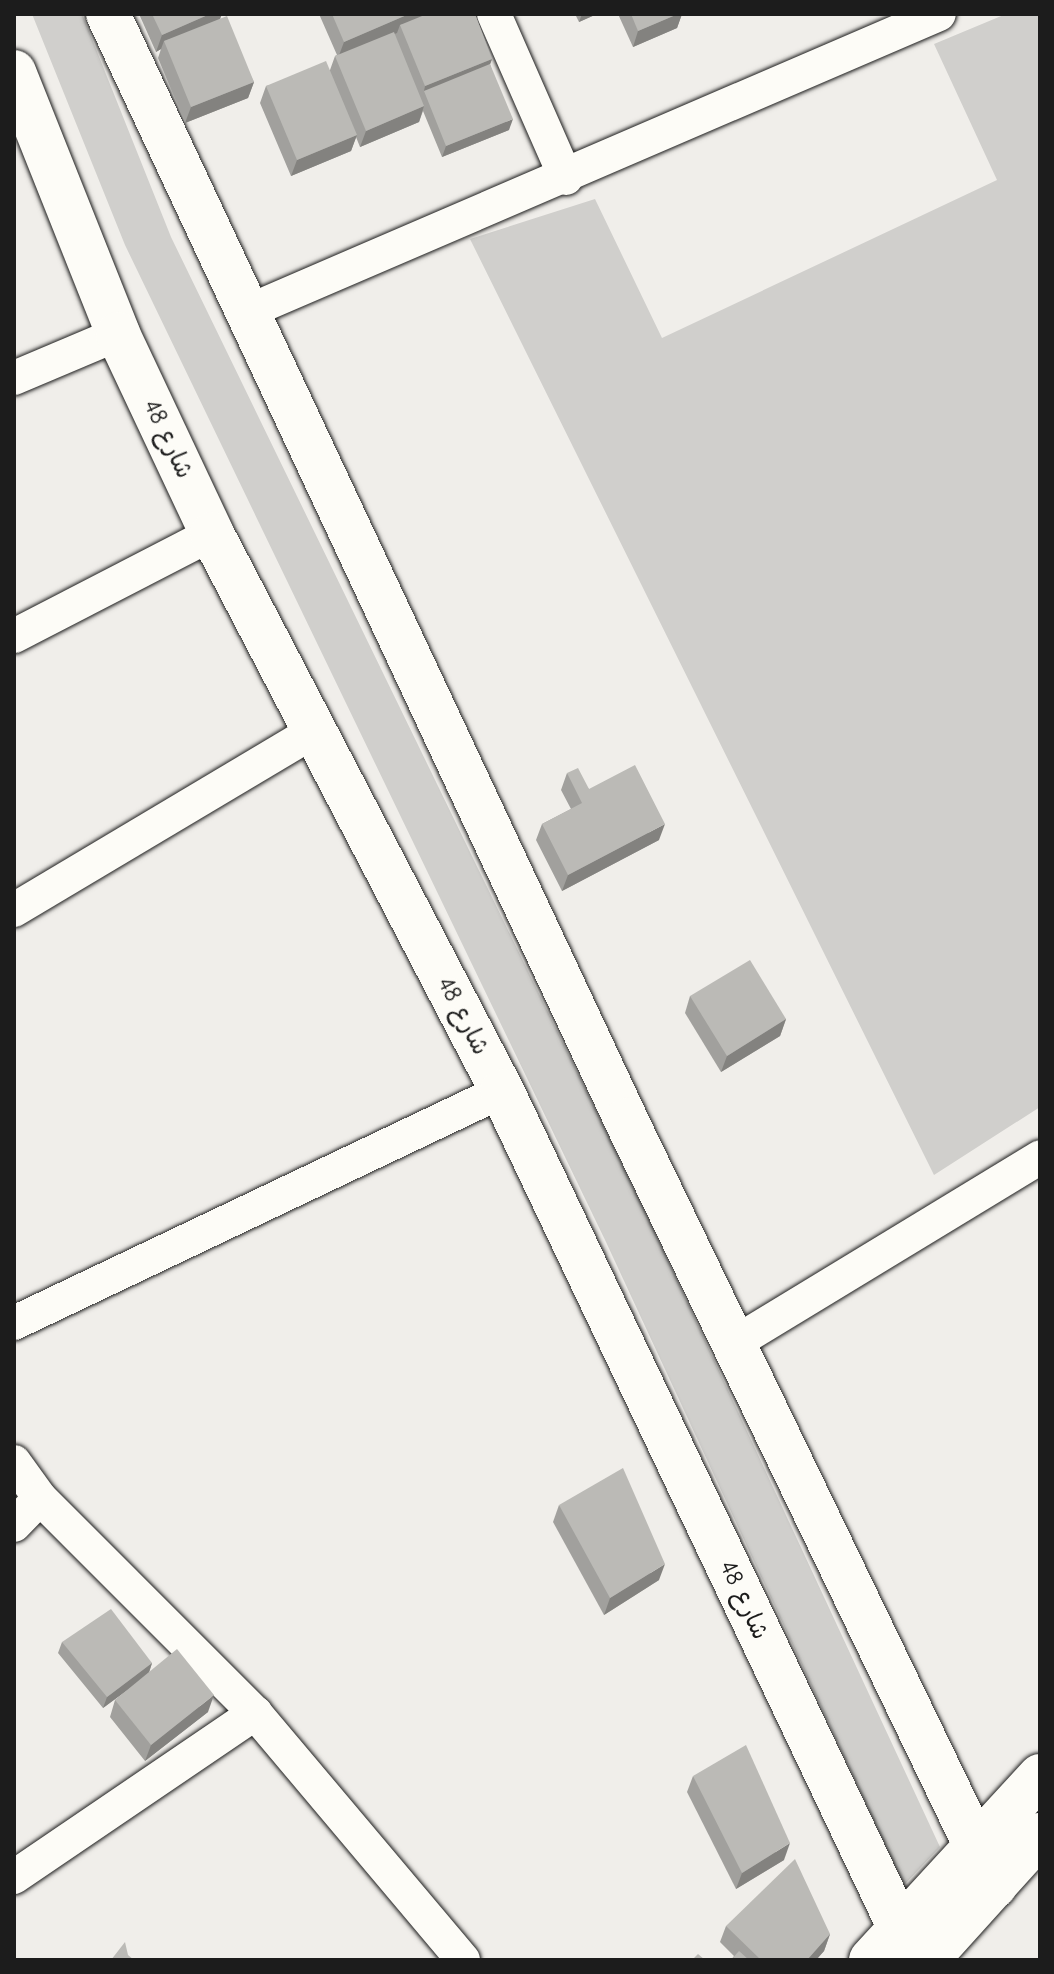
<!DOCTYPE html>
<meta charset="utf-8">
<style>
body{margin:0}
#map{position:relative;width:1054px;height:1974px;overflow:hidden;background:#f0eeea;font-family:"Comic Neue","Playpen Sans Arabic",sans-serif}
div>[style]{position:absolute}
.green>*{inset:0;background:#d0cfcc}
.roads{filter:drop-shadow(0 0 2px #1c1c1c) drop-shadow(0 0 2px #1c1c1c)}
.minor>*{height:34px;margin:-17px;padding:0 17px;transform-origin:17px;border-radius:17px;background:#fdfcf7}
.primary>*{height:44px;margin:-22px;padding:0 22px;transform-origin:22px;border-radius:22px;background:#fdfcf7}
.wall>*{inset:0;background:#a1a09d}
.shaded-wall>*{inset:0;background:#83827f}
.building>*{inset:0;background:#bbbab6}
span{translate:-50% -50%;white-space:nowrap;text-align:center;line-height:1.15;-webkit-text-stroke:6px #fdfcf7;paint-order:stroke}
.street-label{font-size:24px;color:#1c1c1c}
.frame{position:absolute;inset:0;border:16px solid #1c1c1c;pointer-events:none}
</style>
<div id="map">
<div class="green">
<div style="clip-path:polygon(32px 14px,82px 14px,171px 237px,649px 1220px,940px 1847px,904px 1885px,606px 1242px,125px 245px)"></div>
<div style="clip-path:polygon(1006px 14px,1040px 14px,1040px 1107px,934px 1175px,470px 239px,595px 199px,662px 338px,997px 180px,934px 44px)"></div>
</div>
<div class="roads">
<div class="minor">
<div style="left:494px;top:14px;width:179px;rotate:66.3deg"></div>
<div style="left:249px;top:311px;width:751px;rotate:-23.29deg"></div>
<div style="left:14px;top:378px;width:113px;rotate:-22.9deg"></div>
<div style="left:14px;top:636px;width:223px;rotate:-27.3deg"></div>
<div style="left:14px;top:910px;width:352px;rotate:-30.8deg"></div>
<div style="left:14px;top:1323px;width:540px;rotate:-25.43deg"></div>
<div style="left:733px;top:1344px;width:359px;rotate:-31.3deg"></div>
<div style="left:14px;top:1462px;width:44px;rotate:54.2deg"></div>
<div style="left:40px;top:1498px;width:304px;rotate:45deg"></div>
<div style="left:255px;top:1713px;width:323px;rotate:49.9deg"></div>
<div style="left:14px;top:1525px;width:37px;rotate:-46deg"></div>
<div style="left:14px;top:1877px;width:292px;rotate:-34.2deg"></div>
</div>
<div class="primary">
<div style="left:108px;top:14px;width:1221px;rotate:64.9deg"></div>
<div style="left:626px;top:1120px;width:850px;rotate:64.28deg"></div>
<div style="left:14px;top:72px;width:282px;rotate:68.3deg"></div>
<div style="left:118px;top:334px;width:221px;rotate:64.8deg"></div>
<div style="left:212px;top:534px;width:628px;rotate:62.5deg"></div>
<div style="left:502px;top:1091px;width:962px;rotate:64.58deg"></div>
<div style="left:871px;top:1960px;width:250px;rotate:-47.4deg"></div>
<div style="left:927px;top:1960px;width:169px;rotate:-47.9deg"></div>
</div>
</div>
<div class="wall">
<div style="clip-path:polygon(139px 14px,222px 14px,220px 18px,254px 82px,248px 98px,185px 123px,158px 58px,161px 49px,156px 52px)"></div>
<div style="clip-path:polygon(319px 14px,475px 14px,492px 59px,490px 64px,509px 130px,442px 157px,423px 111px,419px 122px,360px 147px,356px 137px,351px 151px,291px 176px,260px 103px,266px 86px,330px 70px,335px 56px,337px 55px)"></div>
<div style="clip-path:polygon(575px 14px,597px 14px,579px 22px)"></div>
<div style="clip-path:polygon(618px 14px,682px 14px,677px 28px,633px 47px)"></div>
<div style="clip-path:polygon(567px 773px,659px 840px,562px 891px,536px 840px,542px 824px,571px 809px,561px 790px)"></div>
<div style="clip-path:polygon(690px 996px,786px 1019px,780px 1036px,721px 1072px,685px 1013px)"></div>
<div style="clip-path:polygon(559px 1505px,659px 1580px,604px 1615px,553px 1522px)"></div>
<div style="clip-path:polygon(62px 1642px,152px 1663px,149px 1673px,208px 1712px,145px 1761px,110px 1717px,115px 1700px,135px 1684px,103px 1708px,58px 1653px)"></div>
<div style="clip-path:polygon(693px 1776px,784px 1860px,736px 1889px,687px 1792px)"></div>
<div style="clip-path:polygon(726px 1926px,830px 1934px,824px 1951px,816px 1960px,731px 1960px,734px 1956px,720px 1942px)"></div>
</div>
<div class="shaded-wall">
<div style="clip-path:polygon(210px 14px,222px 14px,218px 24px,164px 41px,161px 49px,156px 52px,162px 35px)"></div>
<div style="clip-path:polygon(409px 14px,440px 14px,400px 25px,397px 33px,338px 58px,344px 42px)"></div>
<div style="clip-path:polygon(582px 14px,597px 14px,579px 22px)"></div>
<div style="clip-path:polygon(678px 14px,682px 14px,677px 28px,633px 47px,638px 31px)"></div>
<div style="clip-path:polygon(492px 59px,486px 75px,424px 91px,425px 86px)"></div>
<div style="clip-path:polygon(254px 82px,248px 98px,185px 123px,191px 107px)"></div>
<div style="clip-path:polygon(424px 106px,419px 122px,360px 147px,366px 131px)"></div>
<div style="clip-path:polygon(513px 119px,509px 130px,442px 157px,446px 146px)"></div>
<div style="clip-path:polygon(357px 135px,351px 151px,291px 176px,297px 160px)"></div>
<div style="clip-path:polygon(665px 824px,659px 840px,562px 891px,568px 875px)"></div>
<div style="clip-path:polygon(786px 1019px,780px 1036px,721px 1072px,727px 1056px)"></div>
<div style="clip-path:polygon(665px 1564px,659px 1580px,604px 1615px,610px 1598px)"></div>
<div style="clip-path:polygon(152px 1663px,148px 1675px,103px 1708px,107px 1697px)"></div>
<div style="clip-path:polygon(214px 1695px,208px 1712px,145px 1761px,151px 1745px)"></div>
<div style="clip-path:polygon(790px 1843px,784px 1860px,736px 1889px,742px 1873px)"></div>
<div style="clip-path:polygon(830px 1934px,824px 1951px,816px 1960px,807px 1960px)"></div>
</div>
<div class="building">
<div style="clip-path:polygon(152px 14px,210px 14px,162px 35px)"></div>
<div style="clip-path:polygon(332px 14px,409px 14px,344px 42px)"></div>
<div style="clip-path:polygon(427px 14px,475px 14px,492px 59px,425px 86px,400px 25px)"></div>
<div style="clip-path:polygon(631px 14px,678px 14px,638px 31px)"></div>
<div style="clip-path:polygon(227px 16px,254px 82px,191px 107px,164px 41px)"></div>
<div style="clip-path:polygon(394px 32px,424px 106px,366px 131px,335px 56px)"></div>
<div style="clip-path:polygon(326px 61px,357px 135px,297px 160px,266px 86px)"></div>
<div style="clip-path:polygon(490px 64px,513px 119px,446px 146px,424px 91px)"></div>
<div style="clip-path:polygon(635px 765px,665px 824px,568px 875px,542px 824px,582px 803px,567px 773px,578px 768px,589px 789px)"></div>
<div style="clip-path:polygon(750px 960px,786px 1019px,727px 1056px,690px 996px)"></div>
<div style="clip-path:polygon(623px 1468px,665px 1564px,610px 1598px,559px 1505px)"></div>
<div style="clip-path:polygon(111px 1609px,152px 1663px,107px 1697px,62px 1642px)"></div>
<div style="clip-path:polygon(177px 1649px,214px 1695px,151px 1745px,115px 1700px)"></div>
<div style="clip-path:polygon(746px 1745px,790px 1843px,742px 1873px,693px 1776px)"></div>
<div style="clip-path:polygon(795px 1859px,830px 1934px,807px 1960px,761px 1960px,726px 1926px)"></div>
<div style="clip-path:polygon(125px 1942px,128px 1955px,134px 1960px,111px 1960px)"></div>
<div style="clip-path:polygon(739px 1951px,749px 1960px,731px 1960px)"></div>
<div style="clip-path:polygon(698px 1954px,705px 1960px,692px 1960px)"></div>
</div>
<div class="street-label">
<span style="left:168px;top:439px;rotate:65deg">48 شارع</span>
<span style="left:463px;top:1016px;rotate:63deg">48 شارع</span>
<span style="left:744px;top:1600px;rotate:65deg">48 شارع</span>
</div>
<div class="frame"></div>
</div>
